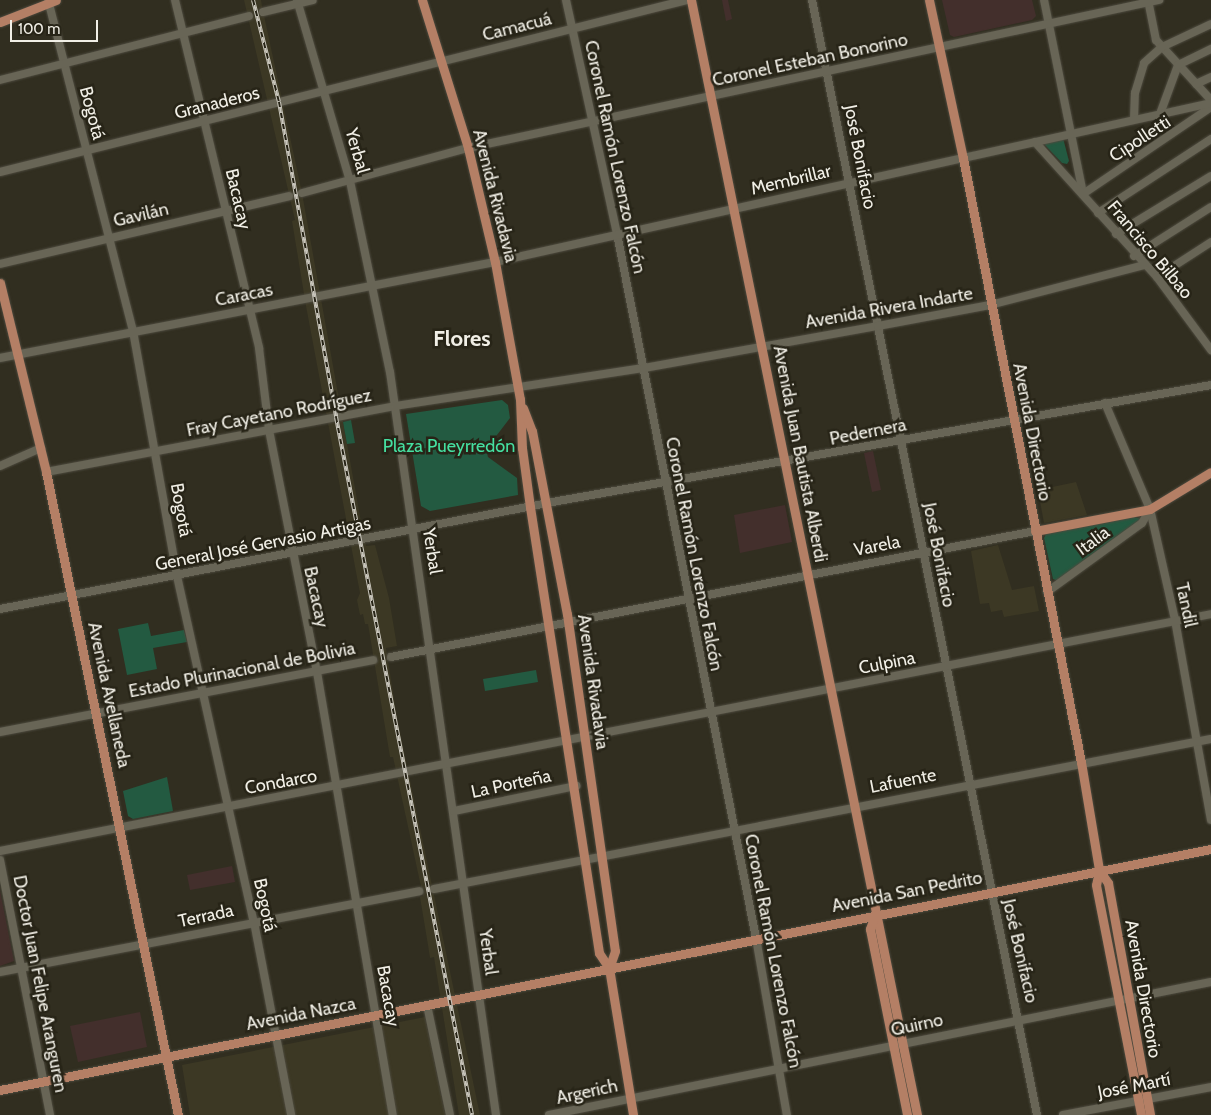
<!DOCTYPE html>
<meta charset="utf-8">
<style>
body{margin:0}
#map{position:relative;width:1211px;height:1115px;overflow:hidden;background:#312e20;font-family:Cabin,sans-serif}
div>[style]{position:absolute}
.built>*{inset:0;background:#3c3824}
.education>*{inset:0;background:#432f2c}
.medical>*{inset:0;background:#432f2b}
.green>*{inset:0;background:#235a41}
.roads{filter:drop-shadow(0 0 1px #4d4a3e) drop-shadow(0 0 1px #4d4a3e)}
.minor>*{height:8px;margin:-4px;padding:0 4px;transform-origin:4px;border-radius:4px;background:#686556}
.major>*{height:9px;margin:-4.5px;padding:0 4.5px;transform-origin:4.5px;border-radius:4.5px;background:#b47f65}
.rail>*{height:4px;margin-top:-2px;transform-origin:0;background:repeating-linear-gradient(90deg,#272417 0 5.5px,#c9c6bc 0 11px);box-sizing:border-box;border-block:1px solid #c9c6bc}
span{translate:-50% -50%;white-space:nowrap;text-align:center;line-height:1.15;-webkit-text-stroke:5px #272417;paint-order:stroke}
.street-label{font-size:18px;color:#f1efe6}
.park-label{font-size:18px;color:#45e0a1}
.district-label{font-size:22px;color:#f1efe6;font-weight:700}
.scale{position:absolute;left:10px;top:20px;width:88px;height:22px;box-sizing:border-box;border:2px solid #f1efe6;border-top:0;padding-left:6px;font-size:15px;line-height:18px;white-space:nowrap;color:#f1efe6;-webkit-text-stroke:4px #272417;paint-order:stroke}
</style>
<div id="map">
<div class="built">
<div style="clip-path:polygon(244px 0,261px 0,262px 6px,302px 193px,363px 533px,366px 546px,375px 545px,389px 598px,397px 646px,386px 648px,397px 718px,480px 1115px,459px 1115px,434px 957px,430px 958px,428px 945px,420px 897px,423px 896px,393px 757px,390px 757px,368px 624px,365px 624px,363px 614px,360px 615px,357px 600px,360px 593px,306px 306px,292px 221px,295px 220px)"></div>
<div style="clip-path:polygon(1076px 482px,1087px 515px,1044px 523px,1038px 490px)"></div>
<div style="clip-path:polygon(998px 545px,1012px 590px,1034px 586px,1039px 611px,1004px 617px,1002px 610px,991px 612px,989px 603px,980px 604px,971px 551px)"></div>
<div style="clip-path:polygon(425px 1017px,445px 1115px,190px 1115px,182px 1065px)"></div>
</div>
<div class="education">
<div style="clip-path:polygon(722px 0,728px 0,732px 19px,726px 21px)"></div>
<div style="clip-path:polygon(942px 0,1032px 0,1036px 16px,1032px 20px,954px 37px,950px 35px)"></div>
<div style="clip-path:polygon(873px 451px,881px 490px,872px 492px,864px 453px)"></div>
<div style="clip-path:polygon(785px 505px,792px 542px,740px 553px,734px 515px)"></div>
<div style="clip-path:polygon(232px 866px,235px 882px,190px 890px,187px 875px)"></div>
<div style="clip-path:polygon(140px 1012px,147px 1047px,78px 1062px,70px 1026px)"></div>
</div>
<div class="medical">
<div style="clip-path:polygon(0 891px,14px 961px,0 966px)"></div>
</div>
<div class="green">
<div style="clip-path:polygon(1063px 138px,1069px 161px,1067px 164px,1062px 163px,1045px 145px,1045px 142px)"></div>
<div style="clip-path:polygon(502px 400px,508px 405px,510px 418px,487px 448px,487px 453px,488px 457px,517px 478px,518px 495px,430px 511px,421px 506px,406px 414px)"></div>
<div style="clip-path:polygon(351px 420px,355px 443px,347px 444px,343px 422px)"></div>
<div style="clip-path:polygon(1134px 517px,1142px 519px,1058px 581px,1053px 579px,1044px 538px,1046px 534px)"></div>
<div style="clip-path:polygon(148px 623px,151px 636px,184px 630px,187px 642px,153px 648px,157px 669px,127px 675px,118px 629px)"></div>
<div style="clip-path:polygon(536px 670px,538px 682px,485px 691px,483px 679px)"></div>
<div style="clip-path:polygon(167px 777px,173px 811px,133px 819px,128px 816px,123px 791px)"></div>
</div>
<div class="roads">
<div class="minor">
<div style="left:48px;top:0;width:342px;rotate:75.6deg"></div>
<div style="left:133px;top:331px;width:249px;rotate:79.8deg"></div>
<div style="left:177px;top:576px;width:354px;rotate:77.5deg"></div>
<div style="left:254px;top:922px;width:197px;rotate:79.1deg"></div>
<div style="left:175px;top:0;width:358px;rotate:76.4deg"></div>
<div style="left:259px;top:348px;width:83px;rotate:83deg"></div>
<div style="left:269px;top:430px;width:247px;rotate:78.8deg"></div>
<div style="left:317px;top:672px;width:449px;rotate:80.3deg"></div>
<div style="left:297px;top:0;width:189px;rotate:73.7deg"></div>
<div style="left:350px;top:181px;width:195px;rotate:78.2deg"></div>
<div style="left:390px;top:372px;width:751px;rotate:81.88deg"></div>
<div style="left:566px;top:0;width:239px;rotate:77.7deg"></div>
<div style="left:617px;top:234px;width:718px;rotate:78.83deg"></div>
<div style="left:756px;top:938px;width:180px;rotate:80.1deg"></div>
<div style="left:812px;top:0;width:1137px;rotate:78.59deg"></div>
<div style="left:1044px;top:0;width:198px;rotate:78.6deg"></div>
<div style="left:1083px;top:194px;width:155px;rotate:-34.2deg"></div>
<div style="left:1148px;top:0;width:41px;rotate:78.7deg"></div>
<div style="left:1156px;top:40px;width:81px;rotate:47.5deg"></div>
<div style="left:263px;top:12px;width:51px;rotate:-13.5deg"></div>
<div style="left:0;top:80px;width:257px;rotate:-14.4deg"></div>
<div style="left:1196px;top:84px;width:17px;rotate:-25deg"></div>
<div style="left:1160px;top:114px;width:52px;rotate:-69.8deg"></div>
<div style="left:1178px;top:65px;width:37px;rotate:-26deg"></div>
<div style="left:1134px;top:119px;width:26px;rotate:-88deg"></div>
<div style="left:1135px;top:93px;width:31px;rotate:-73deg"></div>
<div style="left:1144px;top:63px;width:24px;rotate:-42deg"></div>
<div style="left:1162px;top:47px;width:54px;rotate:-25.1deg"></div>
<div style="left:1035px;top:142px;width:182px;rotate:47.9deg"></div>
<div style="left:1157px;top:277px;width:91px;rotate:53.5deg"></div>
<div style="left:0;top:172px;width:708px;rotate:-14.06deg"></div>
<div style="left:302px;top:193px;width:172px;rotate:-15.2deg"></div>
<div style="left:468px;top:148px;width:707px;rotate:-12.09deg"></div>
<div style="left:1098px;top:213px;width:135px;rotate:-33.2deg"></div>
<div style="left:1116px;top:234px;width:111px;rotate:-31.4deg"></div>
<div style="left:1134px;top:256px;width:91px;rotate:-32.5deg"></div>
<div style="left:0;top:264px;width:297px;rotate:-13.2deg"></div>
<div style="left:1157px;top:277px;width:64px;rotate:-32.9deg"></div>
<div style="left:0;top:358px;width:504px;rotate:-10.98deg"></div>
<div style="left:495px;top:262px;width:733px;rotate:-12.52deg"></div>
<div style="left:1105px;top:403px;width:115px;rotate:67deg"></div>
<div style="left:1150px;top:509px;width:114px;rotate:77.3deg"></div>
<div style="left:1175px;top:620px;width:203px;rotate:79.8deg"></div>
<div style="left:0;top:466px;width:45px;rotate:-23.7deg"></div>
<div style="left:46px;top:472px;width:355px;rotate:-10.7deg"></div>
<div style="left:395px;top:406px;width:252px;rotate:-8.7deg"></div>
<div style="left:644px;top:368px;width:238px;rotate:-10.2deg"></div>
<div style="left:878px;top:326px;width:114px;rotate:-10.6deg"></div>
<div style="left:990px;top:305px;width:160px;rotate:-14.5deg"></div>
<div style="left:1047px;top:592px;width:117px;rotate:-36deg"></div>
<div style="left:1142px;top:523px;width:16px;rotate:-60deg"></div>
<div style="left:0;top:609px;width:568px;rotate:-10.95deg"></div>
<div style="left:558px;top:501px;width:663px;rotate:-10.07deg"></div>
<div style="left:391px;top:657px;width:656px;rotate:-11.07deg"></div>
<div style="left:0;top:732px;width:380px;rotate:-10.9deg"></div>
<div style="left:454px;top:811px;width:125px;rotate:-11.6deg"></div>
<div style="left:0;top:851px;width:1234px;rotate:-11.07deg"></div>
<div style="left:0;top:860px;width:260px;rotate:78.9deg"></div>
<div style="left:434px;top:889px;width:791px;rotate:-10.93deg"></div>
<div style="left:0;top:972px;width:427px;rotate:-10.9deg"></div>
<div style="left:427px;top:1005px;width:112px;rotate:78.2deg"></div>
<div style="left:549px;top:1115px;width:675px;rotate:-11.36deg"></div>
<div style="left:1063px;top:1115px;width:151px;rotate:-10.7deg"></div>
</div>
<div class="major">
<div style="left:422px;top:0;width:155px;rotate:72.7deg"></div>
<div style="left:468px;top:148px;width:117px;rotate:76.7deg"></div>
<div style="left:495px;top:262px;width:139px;rotate:79.7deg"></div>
<div style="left:520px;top:399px;width:49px;rotate:87.7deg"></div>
<div style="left:522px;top:448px;width:60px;rotate:82.3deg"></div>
<div style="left:530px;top:507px;width:451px;rotate:81.2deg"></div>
<div style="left:599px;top:953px;width:18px;rotate:56deg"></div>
<div style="left:609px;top:968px;width:149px;rotate:80.7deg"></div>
<div style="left:691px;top:0;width:1138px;rotate:78.54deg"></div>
<div style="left:929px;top:0;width:162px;rotate:77.9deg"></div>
<div style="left:963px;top:158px;width:615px;rotate:78.95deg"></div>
<div style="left:1081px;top:762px;width:109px;rotate:80.5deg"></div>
<div style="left:1099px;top:870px;width:15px;rotate:101deg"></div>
<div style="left:1096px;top:885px;width:234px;rotate:78.9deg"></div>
<div style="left:0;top:22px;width:60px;rotate:-21.4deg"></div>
<div style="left:0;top:283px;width:195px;rotate:76.3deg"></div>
<div style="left:46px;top:472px;width:656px;rotate:78.4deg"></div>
<div style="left:523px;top:408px;width:25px;rotate:69deg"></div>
<div style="left:532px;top:431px;width:186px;rotate:79.2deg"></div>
<div style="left:567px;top:614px;width:340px;rotate:81.9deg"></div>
<div style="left:615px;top:951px;width:18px;rotate:109deg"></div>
<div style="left:1035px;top:531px;width:117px;rotate:-10.8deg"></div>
<div style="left:1150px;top:509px;width:71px;rotate:-31.2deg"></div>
<div style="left:1099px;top:870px;width:16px;rotate:55deg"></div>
<div style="left:1108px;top:883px;width:236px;rotate:79.7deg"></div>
<div style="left:875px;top:915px;width:15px;rotate:110deg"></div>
<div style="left:870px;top:929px;width:190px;rotate:78.7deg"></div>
<div style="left:0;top:1090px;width:1235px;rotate:-11.26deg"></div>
</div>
</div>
<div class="rail">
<div style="left:253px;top:0;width:105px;rotate:75.7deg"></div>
<div style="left:279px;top:102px;width:320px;rotate:79.7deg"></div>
<div style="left:336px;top:417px;width:711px;rotate:78.97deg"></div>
</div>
<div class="street-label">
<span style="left:517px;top:27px;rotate:-14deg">Camacuá</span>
<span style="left:810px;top:60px;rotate:-12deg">Coronel Esteban Bonorino</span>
<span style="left:217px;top:103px;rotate:-14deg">Granaderos</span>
<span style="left:92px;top:113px;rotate:75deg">Bogotá</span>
<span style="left:1140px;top:139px;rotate:-33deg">Cipolletti</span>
<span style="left:357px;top:151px;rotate:74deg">Yerbal</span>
<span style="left:615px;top:157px;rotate:78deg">Coronel Ramón Lorenzo Falcón</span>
<span style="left:860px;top:157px;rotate:79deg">José Bonifacio</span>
<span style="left:791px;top:180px;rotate:-13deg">Membrillar</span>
<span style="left:495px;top:196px;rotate:76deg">Avenida Rivadavia</span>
<span style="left:238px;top:199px;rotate:77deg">Bacacay</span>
<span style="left:141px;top:215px;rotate:-13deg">Gavilán</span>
<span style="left:1150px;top:250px;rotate:50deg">Francisco Bilbao</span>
<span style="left:244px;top:295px;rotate:-11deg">Caracas</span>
<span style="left:889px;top:308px;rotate:-10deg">Avenida Rivera Indarte</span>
<span style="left:279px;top:413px;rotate:-11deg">Fray Cayetano Rodríguez</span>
<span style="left:868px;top:432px;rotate:-11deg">Pedernera</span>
<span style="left:1032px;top:432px;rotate:79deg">Avenida Directorio</span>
<span style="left:800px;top:454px;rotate:79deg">Avenida Juan Bautista Alberdi</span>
<span style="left:181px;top:510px;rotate:80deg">Bogotá</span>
<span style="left:1093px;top:541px;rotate:-36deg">Italia</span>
<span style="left:263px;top:544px;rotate:-11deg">General José Gervasio Artigas</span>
<span style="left:877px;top:546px;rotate:-11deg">Varela</span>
<span style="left:432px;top:551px;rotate:81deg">Yerbal</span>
<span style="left:694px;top:554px;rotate:79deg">Coronel Ramón Lorenzo Falcón</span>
<span style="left:939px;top:555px;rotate:79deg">José Bonifacio</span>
<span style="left:316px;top:597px;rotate:78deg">Bacacay</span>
<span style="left:1186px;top:605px;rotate:78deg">Tandil</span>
<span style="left:887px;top:663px;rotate:-11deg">Culpina</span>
<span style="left:242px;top:670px;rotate:-11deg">Estado Plurinacional de Bolivia</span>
<span style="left:593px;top:682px;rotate:82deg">Avenida Rivadavia</span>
<span style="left:109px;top:695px;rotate:78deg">Avenida Avellaneda</span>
<span style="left:903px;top:781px;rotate:-11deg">Lafuente</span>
<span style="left:281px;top:782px;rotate:-10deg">Condarco</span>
<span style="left:511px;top:784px;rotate:-12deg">La Porteña</span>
<span style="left:907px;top:892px;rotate:-11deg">Avenida San Pedrito</span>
<span style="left:265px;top:905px;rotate:78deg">Bogotá</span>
<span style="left:206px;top:916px;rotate:-12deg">Terrada</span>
<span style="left:773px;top:951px;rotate:79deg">Coronel Ramón Lorenzo Falcón</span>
<span style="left:1020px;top:951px;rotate:77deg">José Bonifacio</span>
<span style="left:488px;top:952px;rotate:82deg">Yerbal</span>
<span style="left:40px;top:984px;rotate:79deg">Doctor Juan Felipe Aranguren</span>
<span style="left:1143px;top:989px;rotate:80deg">Avenida Directorio</span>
<span style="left:388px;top:996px;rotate:80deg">Bacacay</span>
<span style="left:301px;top:1014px;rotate:-11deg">Avenida Nazca</span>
<span style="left:917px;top:1025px;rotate:-12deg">Quirno</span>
<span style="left:1134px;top:1086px;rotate:-11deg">José Martí</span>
<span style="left:587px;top:1092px;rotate:-12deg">Argerich</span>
</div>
<div class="park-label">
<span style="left:449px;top:446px">Plaza Pueyrredón</span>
</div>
<div class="district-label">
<span style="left:462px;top:339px">Flores</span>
</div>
<div class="scale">100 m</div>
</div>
